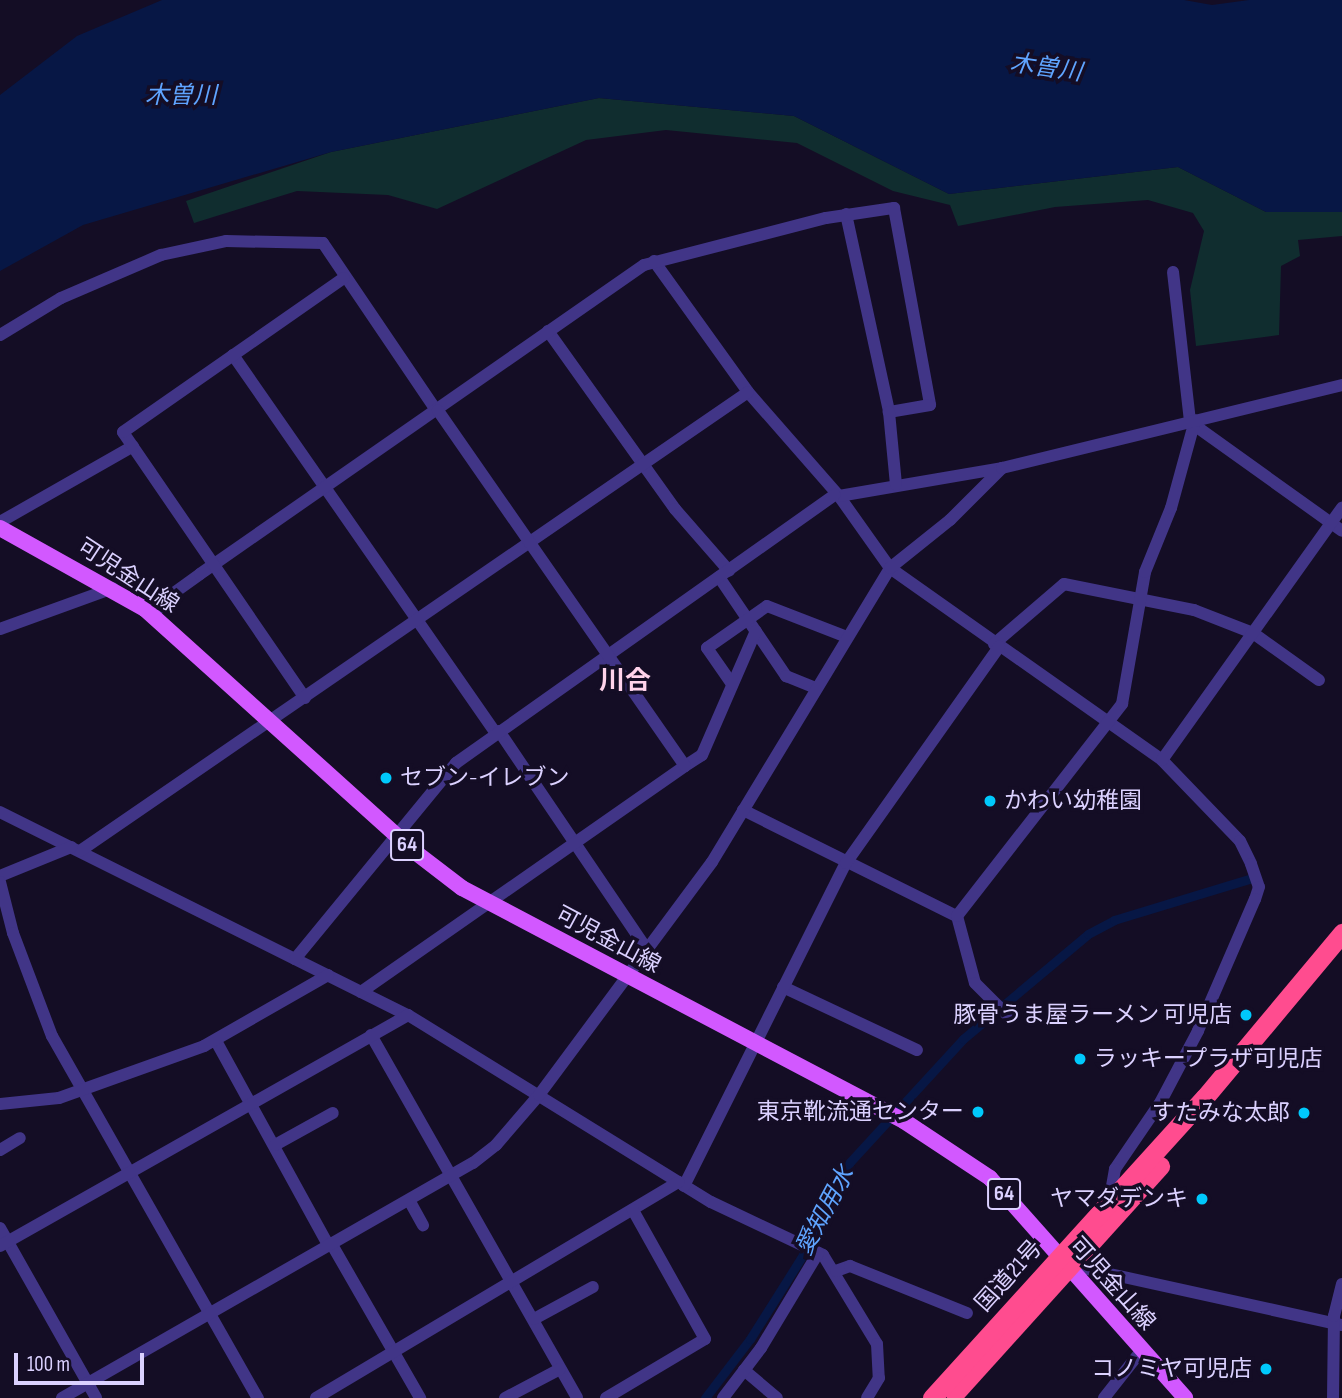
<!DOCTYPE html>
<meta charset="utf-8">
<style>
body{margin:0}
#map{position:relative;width:1342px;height:1398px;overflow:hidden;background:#140d25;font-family:"Sofia Sans Condensed","Noto Sans JP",sans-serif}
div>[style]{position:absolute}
.green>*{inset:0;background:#102d2f}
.water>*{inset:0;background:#071745}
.canal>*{height:9px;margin:-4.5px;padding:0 4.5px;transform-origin:4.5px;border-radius:4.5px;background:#071745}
.minor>*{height:12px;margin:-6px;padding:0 6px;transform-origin:6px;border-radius:6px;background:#413587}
.major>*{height:16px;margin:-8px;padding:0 8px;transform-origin:8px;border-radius:8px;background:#d258ff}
.highway>*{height:19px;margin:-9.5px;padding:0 9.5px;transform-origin:9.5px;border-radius:9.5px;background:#ff4c8f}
.dots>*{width:19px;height:19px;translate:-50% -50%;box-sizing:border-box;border:4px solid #140d25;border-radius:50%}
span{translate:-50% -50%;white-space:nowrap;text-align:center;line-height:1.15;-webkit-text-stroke:7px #140d25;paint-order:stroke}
.shield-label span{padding:2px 5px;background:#140d25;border:2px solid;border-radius:5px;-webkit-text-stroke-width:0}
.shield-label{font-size:21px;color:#dbd1ff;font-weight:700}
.street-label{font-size:23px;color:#dbd1ff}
.poi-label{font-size:23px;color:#dbd1ff}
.left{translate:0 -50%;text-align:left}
.right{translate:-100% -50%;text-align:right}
.water-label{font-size:24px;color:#5fa4ff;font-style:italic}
.quarter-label{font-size:26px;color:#ffd3eb;font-weight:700}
.scale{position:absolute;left:14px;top:1353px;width:130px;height:32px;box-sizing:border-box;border:4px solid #dbd1ff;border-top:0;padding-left:9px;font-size:21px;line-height:24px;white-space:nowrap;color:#dbd1ff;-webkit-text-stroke:5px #140d25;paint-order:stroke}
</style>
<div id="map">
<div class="green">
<div style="clip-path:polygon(599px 98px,794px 116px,949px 194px,1178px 167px,1266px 212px,1342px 212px,1342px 236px,1298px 240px,1300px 256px,1281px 266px,1279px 335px,1196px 346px,1190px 290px,1204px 231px,1193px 213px,1148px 200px,1055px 207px,958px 226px,950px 205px,893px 191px,797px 143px,666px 130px,586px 140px,437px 209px,388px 195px,297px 191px,194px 223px,186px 201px,331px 152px)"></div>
</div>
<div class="water">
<div style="clip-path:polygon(162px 0,1184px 0,1212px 5px,1249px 0,1342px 0,1342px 212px,1266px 212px,1178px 167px,949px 194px,794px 116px,599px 98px,331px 152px,83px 225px,0 271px,0 95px,77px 36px)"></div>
</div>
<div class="canal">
<div style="left:705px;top:1398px;width:74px;rotate:-52.7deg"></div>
<div style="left:750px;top:1339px;width:99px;rotate:-57.8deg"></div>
<div style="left:803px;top:1255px;width:104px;rotate:-63.2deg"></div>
<div style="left:850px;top:1162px;width:167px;rotate:-47.4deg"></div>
<div style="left:963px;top:1039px;width:163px;rotate:-40deg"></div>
<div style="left:1088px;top:934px;width:30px;rotate:-28deg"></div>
<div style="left:1114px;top:920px;width:144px;rotate:-16.9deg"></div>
</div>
<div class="minor">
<div style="left:846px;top:214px;width:203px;rotate:77.7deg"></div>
<div style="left:654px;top:261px;width:161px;rotate:54.3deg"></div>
<div style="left:748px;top:392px;width:138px;rotate:48.8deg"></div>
<div style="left:839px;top:496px;width:88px;rotate:54.7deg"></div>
<div style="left:890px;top:568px;width:333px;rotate:35.2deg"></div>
<div style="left:1162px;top:760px;width:112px;rotate:46.1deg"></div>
<div style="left:1240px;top:841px;width:25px;rotate:64deg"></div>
<div style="left:1251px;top:864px;width:24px;rotate:71deg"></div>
<div style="left:1259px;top:887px;width:13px;rotate:108deg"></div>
<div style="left:1255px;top:899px;width:144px;rotate:113.4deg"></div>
<div style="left:1198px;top:1031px;width:81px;rotate:117.8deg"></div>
<div style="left:1160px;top:1103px;width:80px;rotate:124.3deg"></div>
<div style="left:1115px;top:1169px;width:34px;rotate:100deg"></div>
<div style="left:1173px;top:272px;width:151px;rotate:83.5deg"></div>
<div style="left:548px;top:331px;width:219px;rotate:54.5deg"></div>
<div style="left:675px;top:509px;width:82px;rotate:48.9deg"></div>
<div style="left:0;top:335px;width:71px;rotate:-31.2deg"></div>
<div style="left:61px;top:298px;width:109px;rotate:-23.3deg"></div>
<div style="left:161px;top:255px;width:66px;rotate:-12.2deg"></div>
<div style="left:226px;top:241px;width:97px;rotate:1.2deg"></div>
<div style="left:323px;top:243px;width:202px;rotate:55.9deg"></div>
<div style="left:233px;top:355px;width:461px;rotate:55.2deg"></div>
<div style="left:1197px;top:427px;width:178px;rotate:35.6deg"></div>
<div style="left:839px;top:496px;width:165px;rotate:-9.7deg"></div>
<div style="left:0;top:522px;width:153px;rotate:-29.7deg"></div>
<div style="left:719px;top:577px;width:120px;rotate:55.9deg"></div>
<div style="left:786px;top:676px;width:32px;rotate:22deg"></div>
<div style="left:153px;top:616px;width:19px;rotate:-55deg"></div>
<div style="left:164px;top:600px;width:44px;rotate:-35.8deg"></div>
<div style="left:200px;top:574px;width:541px;rotate:-34.84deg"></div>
<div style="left:644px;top:265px;width:188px;rotate:-14.5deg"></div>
<div style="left:826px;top:218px;width:69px;rotate:-8.4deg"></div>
<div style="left:894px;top:208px;width:200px;rotate:79.6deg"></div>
<div style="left:930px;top:405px;width:42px;rotate:170.3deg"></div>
<div style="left:889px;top:412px;width:73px;rotate:84.5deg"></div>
<div style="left:0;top:629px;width:120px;rotate:-19.9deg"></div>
<div style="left:994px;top:644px;width:92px;rotate:-40.6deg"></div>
<div style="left:1064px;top:584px;width:133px;rotate:11.3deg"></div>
<div style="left:1194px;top:610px;width:63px;rotate:21.3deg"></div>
<div style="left:1253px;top:633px;width:81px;rotate:35.5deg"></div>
<div style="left:732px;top:684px;width:44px;rotate:-124.8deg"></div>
<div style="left:707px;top:648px;width:73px;rotate:-35deg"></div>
<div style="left:767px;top:606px;width:86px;rotate:21.2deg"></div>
<div style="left:305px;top:698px;width:322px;rotate:-124.4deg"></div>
<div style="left:123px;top:432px;width:269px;rotate:-34.9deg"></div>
<div style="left:499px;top:731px;width:264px;rotate:55.9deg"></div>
<div style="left:1162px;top:760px;width:310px;rotate:-54.5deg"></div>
<div style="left:685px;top:766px;width:20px;rotate:-33deg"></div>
<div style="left:702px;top:755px;width:135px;rotate:-66.5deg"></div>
<div style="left:743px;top:810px;width:239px;rotate:26.4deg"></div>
<div style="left:957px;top:916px;width:69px;rotate:75deg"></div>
<div style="left:975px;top:983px;width:45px;rotate:45deg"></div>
<div style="left:0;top:812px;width:456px;rotate:26.5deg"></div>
<div style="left:408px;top:1015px;width:356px;rotate:31.7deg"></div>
<div style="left:711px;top:1202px;width:124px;rotate:25.3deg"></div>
<div style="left:823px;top:1255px;width:104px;rotate:58.8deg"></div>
<div style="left:877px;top:1344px;width:34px;rotate:87deg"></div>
<div style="left:879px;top:1378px;width:23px;rotate:121deg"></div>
<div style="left:80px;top:851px;width:810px;rotate:-34.49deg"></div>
<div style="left:0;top:876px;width:77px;rotate:-22.2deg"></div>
<div style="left:0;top:882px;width:53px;rotate:75.7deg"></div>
<div style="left:13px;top:933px;width:110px;rotate:69.3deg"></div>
<div style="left:52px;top:1036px;width:417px;rotate:60.4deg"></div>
<div style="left:957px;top:916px;width:269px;rotate:-52.1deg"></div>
<div style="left:1122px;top:704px;width:134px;rotate:-80.1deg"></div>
<div style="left:1145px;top:572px;width:69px;rotate:-67.9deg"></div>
<div style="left:1171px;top:508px;width:91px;rotate:-74.7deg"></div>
<div style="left:295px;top:959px;width:254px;rotate:-50.6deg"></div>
<div style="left:456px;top:763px;width:464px;rotate:-35.3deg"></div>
<div style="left:783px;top:987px;width:148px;rotate:25.2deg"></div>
<div style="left:361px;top:992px;width:395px;rotate:-34.9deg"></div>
<div style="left:685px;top:766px;width:433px;rotate:-124.8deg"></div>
<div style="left:371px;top:1035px;width:417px;rotate:60.4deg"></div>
<div style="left:216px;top:1041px;width:233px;rotate:61.2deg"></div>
<div style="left:0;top:1104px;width:59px;rotate:-5.8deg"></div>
<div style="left:59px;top:1098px;width:154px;rotate:-19.7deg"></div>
<div style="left:204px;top:1046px;width:143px;rotate:-29.8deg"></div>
<div style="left:275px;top:1145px;width:66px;rotate:-28.9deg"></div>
<div style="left:0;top:1150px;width:23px;rotate:-31deg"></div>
<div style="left:684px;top:1186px;width:361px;rotate:-63.4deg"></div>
<div style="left:846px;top:863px;width:265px;rotate:-54.7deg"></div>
<div style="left:409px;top:1200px;width:29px;rotate:61deg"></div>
<div style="left:0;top:1228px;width:195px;rotate:60.5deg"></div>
<div style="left:331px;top:1243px;width:179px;rotate:60.1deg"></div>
<div style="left:0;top:1246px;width:469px;rotate:-29.5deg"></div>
<div style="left:1087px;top:1269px;width:261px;rotate:12.4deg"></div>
<div style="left:836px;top:1271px;width:15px;rotate:-20deg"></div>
<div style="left:850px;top:1266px;width:126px;rotate:21.9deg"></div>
<div style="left:534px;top:1319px;width:67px;rotate:-28.5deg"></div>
<div style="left:744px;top:1370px;width:43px;rotate:40.3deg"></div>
<div style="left:62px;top:1398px;width:473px;rotate:-29.8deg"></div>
<div style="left:473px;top:1163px;width:29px;rotate:-38deg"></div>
<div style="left:496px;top:1145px;width:66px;rotate:-49.3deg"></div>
<div style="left:539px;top:1095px;width:290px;rotate:-53.4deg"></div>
<div style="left:712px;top:862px;width:344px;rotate:-58.8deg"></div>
<div style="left:890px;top:568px;width:77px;rotate:-38.7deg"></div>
<div style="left:950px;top:520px;width:74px;rotate:-45deg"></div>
<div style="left:1002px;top:468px;width:350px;rotate:-13.7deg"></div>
<div style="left:316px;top:1398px;width:422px;rotate:-30.8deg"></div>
<div style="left:505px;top:1398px;width:62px;rotate:-27.8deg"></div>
<div style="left:606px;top:1398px;width:115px;rotate:-30.8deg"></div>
<div style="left:705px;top:1339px;width:148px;rotate:-119.2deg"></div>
<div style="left:723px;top:1398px;width:63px;rotate:-52.8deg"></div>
<div style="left:761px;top:1348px;width:111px;rotate:-59deg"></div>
<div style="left:1104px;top:1398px;width:60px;rotate:-51.8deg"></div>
<div style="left:1333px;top:1398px;width:82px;rotate:-89.3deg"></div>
<div style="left:1334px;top:1316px;width:33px;rotate:-76deg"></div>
</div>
<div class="major">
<div style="left:0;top:528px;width:166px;rotate:29.2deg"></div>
<div style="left:145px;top:609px;width:363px;rotate:42deg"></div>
<div style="left:415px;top:852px;width:59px;rotate:37.5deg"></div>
<div style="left:462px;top:888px;width:500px;rotate:27.8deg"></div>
<div style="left:904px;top:1121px;width:103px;rotate:33.5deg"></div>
<div style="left:990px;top:1178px;width:294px;rotate:48.4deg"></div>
</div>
<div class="highway">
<div style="left:955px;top:1393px;width:306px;rotate:-47.9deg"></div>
<div style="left:932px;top:1398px;width:406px;rotate:-47.8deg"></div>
<div style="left:1205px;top:1097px;width:214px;rotate:-50.1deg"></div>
</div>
<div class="dots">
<div style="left:386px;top:778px;background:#00c9fc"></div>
<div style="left:990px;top:801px;background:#00c9fc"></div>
<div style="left:1246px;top:1015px;background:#00c9fc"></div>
<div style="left:1080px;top:1059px;background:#00c9fc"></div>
<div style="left:978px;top:1112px;background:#00c9fc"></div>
<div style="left:1304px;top:1113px;background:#00c9fc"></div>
<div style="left:1202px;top:1199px;background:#00c9fc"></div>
<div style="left:1266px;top:1369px;background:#00c9fc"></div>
</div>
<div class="shield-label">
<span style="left:407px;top:845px">64</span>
<span style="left:1004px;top:1194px">64</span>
</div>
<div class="street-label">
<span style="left:128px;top:576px;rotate:33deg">可児金山線</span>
<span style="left:608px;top:940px;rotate:28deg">可児金山線</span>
<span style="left:1009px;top:1276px;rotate:-48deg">国道21号</span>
<span style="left:1112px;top:1284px;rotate:48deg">可児金山線</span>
</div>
<div class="poi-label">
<span class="left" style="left:400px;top:778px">セブン-イレブン</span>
<span class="left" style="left:1004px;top:801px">かわい幼稚園</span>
<span class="right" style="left:1232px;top:1015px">豚骨うま屋ラーメン 可児店</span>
<span class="left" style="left:1094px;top:1059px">ラッキープラザ可児店</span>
<span class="right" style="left:964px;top:1112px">東京靴流通センター</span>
<span class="right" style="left:1290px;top:1113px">すたみな太郎</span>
<span class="right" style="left:1188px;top:1199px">ヤマダデンキ</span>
<span class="right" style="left:1252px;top:1369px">コノミヤ可児店</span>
</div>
<div class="water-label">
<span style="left:1046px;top:68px;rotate:8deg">木曽川</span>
<span style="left:181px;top:96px">木曽川</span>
<span style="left:825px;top:1211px;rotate:-62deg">愛知用水</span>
</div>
<div class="quarter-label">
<span style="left:625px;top:682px">川合</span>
</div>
<div class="scale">100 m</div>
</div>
